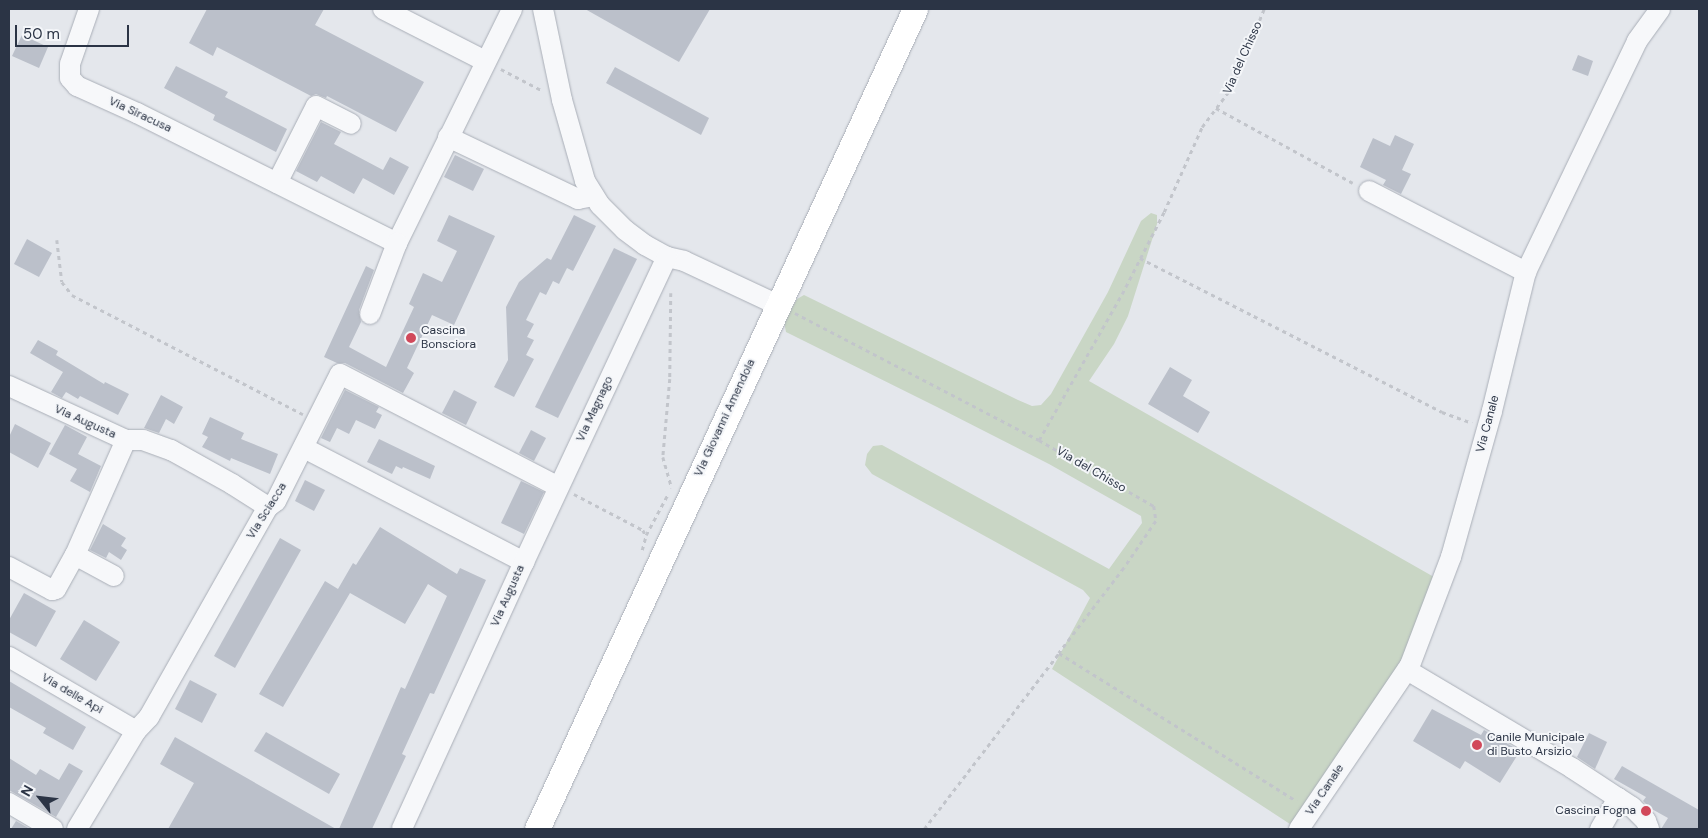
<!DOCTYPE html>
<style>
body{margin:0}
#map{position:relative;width:1708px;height:838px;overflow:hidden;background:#e4e7ec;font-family:"DM Sans",sans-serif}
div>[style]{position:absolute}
.green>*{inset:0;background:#c9d6c5}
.building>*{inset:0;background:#bbc0ca}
.path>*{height:2.5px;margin-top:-1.25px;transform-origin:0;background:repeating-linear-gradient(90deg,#c2c5cb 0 4px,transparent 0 8px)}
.roads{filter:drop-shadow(0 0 1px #a9aeb7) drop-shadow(0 0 1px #a9aeb7)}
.minor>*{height:20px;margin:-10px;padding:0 10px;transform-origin:10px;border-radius:10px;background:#f7f8fa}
.major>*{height:25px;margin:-12.5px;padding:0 12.5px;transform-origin:12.5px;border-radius:12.5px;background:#fff}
.dots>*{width:14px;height:14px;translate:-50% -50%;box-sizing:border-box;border:2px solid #f4f6f9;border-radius:50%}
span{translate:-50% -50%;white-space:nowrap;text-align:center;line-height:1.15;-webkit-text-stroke:4px #f4f6f9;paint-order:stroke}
.street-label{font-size:12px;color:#2b3445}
.poi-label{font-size:12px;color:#2b3445}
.left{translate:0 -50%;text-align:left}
.right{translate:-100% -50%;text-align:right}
.frame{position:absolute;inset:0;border:10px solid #2b3445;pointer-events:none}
.north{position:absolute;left:15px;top:773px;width:50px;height:50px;-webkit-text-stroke:4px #f4f6f9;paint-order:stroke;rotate:299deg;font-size:14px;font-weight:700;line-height:20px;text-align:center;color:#2b3445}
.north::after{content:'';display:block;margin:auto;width:18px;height:22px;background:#2b3445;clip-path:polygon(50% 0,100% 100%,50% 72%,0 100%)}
.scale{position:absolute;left:15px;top:25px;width:114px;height:22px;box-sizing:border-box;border:2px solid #2b3445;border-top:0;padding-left:6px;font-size:15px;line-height:18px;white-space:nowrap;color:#2b3445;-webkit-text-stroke:4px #f4f6f9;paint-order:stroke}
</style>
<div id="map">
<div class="green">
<div style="clip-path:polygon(1151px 213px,1157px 215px,1157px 224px,1128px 316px,1114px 344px,1089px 381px,1434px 577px,1404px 658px,1293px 826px,1052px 669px,1090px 598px,1083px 590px,872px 474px,865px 465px,867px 454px,873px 446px,882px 445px,1109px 569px,1142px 523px,1141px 516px,1049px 464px,937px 407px,786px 332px,784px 322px,797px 299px,804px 295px,1018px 400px,1032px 406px,1041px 405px,1051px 394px,1108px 292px,1141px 221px)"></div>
</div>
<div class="building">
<div style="clip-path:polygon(207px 9px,324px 9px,315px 25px,424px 82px,396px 132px,327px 96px,326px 98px,316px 94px,311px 96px,217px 47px,213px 56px,189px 43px)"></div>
<div style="clip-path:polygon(585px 9px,710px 9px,679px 62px)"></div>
<div style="clip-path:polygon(22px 35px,48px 47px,39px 68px,12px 56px)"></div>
<div style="clip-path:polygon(1578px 55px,1593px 61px,1588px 76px,1572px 70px)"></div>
<div style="clip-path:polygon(176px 66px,228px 92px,225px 97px,287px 129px,276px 152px,213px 120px,215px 115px,164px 88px)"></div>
<div style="clip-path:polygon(615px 67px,709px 118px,701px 135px,606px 83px)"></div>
<div style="clip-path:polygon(321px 122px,341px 132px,334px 144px,383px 170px,390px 157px,409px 167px,394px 195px,363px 178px,354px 194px,321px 176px,317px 182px,296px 171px)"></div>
<div style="clip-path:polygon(1395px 135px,1414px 144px,1402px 170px,1411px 174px,1401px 194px,1383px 185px,1386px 180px,1360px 167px,1373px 138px,1390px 146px)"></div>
<div style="clip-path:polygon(455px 155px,484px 169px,473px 191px,444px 177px)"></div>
<div style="clip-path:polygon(449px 215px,495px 236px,454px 325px,432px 315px,407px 368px,414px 373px,403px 393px,345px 363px,337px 363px,324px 357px,366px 266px,374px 270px,359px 310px,361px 322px,349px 347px,386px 367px,414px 307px,409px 304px,423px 273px,442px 282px,457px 251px,437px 241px)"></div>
<div style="clip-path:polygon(574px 215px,596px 226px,573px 271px,567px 268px,559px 284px,553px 281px,546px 295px,540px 292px,526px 320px,534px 324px,527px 337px,534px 340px,526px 355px,534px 359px,514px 397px,494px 387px,508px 360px,506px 307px,519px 282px,547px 258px,551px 260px)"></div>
<div style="clip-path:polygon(27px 239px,52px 253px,39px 277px,14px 264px)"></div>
<div style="clip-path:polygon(614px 248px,637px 259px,558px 418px,535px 407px)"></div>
<div style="clip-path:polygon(38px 340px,58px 351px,56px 355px,104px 384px,105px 382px,129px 394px,118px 415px,80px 396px,78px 399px,66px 392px,62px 398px,51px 392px,63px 372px,30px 353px)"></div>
<div style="clip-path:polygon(1170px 367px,1192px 380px,1183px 396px,1210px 412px,1198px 433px,1148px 404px)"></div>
<div style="clip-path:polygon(345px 390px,379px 407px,376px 412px,382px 415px,375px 429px,356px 420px,349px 434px,337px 428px,330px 442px,321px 438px)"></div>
<div style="clip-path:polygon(454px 390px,477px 402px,466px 425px,442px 413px)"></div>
<div style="clip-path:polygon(161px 395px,183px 407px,174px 424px,166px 419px,159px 433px,144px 428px)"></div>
<div style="clip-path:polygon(210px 417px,244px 433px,241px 439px,278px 454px,270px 474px,231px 458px,230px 461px,202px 447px,208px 437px,202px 434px)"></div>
<div style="clip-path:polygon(15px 424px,51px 443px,38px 468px,9px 452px,9px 437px)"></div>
<div style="clip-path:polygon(65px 425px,87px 437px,78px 454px,101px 466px,90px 492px,70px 481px,77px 469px,49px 454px)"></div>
<div style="clip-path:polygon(531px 430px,546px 438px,534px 461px,519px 453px)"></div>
<div style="clip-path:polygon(379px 439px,435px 466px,430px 479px,403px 467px,402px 469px,396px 466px,392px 474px,367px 462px)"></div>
<div style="clip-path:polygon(305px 480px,325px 490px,314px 511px,295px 501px)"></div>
<div style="clip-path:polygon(521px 481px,544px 492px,524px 534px,501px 523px)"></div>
<div style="clip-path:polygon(103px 524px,126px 538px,121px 546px,127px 550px,121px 560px,109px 552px,106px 558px,90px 550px)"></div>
<div style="clip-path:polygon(380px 527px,457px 574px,460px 568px,486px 580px,434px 694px,430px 693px,402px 754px,406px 756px,372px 829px,339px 829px,401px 687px,405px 689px,447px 596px,428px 584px,405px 624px,350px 593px,283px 707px,259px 694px,325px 581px,338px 589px,353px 563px,356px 565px)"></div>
<div style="clip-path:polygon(280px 538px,301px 550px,235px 668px,214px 656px)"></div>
<div style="clip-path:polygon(24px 593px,56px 611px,36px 647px,9px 632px,9px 620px)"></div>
<div style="clip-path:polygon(84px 620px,120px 642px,96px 681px,60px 659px)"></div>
<div style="clip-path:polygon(190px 680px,217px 694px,202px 723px,175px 709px)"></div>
<div style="clip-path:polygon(9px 681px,86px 727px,73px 750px,43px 733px,46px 728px,9px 707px)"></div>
<div style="clip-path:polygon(1432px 709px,1481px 735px,1484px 730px,1520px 751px,1500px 783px,1465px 761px,1460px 769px,1413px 741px)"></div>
<div style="clip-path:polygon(266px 732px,340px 774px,329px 794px,254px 751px)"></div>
<div style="clip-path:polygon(1589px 733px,1607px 742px,1595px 769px,1577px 757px)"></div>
<div style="clip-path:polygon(175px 737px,336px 829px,168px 829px,194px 783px,160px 764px)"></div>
<div style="clip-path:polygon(9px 758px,36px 775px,40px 769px,59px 780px,69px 763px,83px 771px,56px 817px,9px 790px)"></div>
<div style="clip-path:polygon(1622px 766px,1699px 810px,1699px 829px,1661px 829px,1668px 818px,1650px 808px,1643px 801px,1646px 797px,1614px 779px)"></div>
<div style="clip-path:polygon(16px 821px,30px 829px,11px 829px)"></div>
</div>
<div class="path">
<div style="left:501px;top:69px;width:47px;rotate:27.6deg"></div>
<div style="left:1216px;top:108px;width:156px;rotate:28.7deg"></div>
<div style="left:57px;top:240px;width:42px;rotate:83.2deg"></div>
<div style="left:62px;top:282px;width:16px;rotate:52deg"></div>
<div style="left:72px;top:295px;width:260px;rotate:27.3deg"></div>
<div style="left:1140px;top:258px;width:339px;rotate:27deg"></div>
<div style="left:1442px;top:412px;width:32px;rotate:20deg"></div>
<div style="left:671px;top:293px;width:86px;rotate:90.7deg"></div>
<div style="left:670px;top:379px;width:78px;rotate:95.1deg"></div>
<div style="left:663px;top:457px;width:32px;rotate:74deg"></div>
<div style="left:795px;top:313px;width:275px;rotate:27.5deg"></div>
<div style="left:1039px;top:440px;width:133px;rotate:29.9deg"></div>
<div style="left:1154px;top:506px;width:15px;rotate:82deg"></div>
<div style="left:1156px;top:521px;width:57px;rotate:124.2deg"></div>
<div style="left:1124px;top:568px;width:107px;rotate:127.4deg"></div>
<div style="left:1059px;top:653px;width:280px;rotate:31.9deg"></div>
<div style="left:1039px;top:440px;width:168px;rotate:-60.4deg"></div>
<div style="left:1122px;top:294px;width:92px;rotate:-62.9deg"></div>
<div style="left:1164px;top:212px;width:93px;rotate:-65.9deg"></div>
<div style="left:1202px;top:127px;width:50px;rotate:-53.1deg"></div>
<div style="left:1232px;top:87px;width:84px;rotate:-67.7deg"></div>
<div style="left:574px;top:494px;width:78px;rotate:27.6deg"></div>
<div style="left:643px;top:530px;width:7px;rotate:63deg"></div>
<div style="left:642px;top:550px;width:16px;rotate:-75deg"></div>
<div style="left:646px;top:535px;width:47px;rotate:-61.8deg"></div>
<div style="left:924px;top:829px;width:222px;rotate:-52.5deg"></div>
</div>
<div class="roads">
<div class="minor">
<div style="left:89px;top:9px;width:58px;rotate:109.1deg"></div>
<div style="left:70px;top:64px;width:14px;rotate:90deg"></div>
<div style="left:70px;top:78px;width:11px;rotate:49deg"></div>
<div style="left:77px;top:86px;width:66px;rotate:24.2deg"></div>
<div style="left:137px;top:113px;width:291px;rotate:26.6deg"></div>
<div style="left:397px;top:243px;width:261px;rotate:-63.8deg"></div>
<div style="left:383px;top:9px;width:114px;rotate:27deg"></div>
<div style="left:543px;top:9px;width:93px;rotate:78.2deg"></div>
<div style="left:562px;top:100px;width:84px;rotate:74.1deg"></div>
<div style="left:585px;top:181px;width:28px;rotate:58deg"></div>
<div style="left:600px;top:205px;width:35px;rotate:45deg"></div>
<div style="left:625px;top:230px;width:25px;rotate:37deg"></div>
<div style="left:645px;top:245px;width:25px;rotate:29deg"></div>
<div style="left:667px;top:257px;width:17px;rotate:13deg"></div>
<div style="left:684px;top:261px;width:104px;rotate:25.1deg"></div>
<div style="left:448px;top:137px;width:144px;rotate:25.5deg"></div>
<div style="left:578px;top:199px;width:15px;rotate:-11deg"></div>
<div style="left:277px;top:183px;width:86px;rotate:-63.1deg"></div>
<div style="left:316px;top:106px;width:39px;rotate:27deg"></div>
<div style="left:1369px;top:191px;width:177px;rotate:27.3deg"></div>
<div style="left:370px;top:314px;width:76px;rotate:-69.2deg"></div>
<div style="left:9px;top:386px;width:129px;rotate:24.8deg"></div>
<div style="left:126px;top:440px;width:17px"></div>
<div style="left:143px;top:440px;width:30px;rotate:20deg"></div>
<div style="left:171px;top:450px;width:70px;rotate:29.1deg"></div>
<div style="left:232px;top:484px;width:43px;rotate:32.6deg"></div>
<div style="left:304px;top:448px;width:248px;rotate:27.4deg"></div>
<div style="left:524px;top:562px;width:294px;rotate:114.6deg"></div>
<div style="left:75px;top:555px;width:44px;rotate:28.3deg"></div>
<div style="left:524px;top:562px;width:337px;rotate:-64.9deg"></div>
<div style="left:9px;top:567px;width:49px;rotate:28.1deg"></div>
<div style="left:52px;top:590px;width:4px;rotate:-14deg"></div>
<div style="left:56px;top:589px;width:39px;rotate:-61deg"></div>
<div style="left:75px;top:555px;width:126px;rotate:-66.1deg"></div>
<div style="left:9px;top:657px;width:147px;rotate:30.2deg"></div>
<div style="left:1407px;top:670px;width:192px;rotate:30.7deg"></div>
<div style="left:1572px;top:768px;width:55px;rotate:33.1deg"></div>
<div style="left:1618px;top:798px;width:36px;rotate:120deg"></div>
<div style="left:1618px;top:798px;width:17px;rotate:33deg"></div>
<div style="left:1632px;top:807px;width:20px;rotate:45deg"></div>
<div style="left:1646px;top:821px;width:9px;rotate:69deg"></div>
<div style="left:9px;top:803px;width:51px;rotate:30.6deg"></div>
<div style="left:77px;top:829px;width:114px;rotate:-59deg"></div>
<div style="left:136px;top:731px;width:19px;rotate:-47deg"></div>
<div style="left:149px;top:717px;width:241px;rotate:-60.5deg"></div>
<div style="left:268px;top:507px;width:10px;rotate:-37deg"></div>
<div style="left:276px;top:501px;width:142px;rotate:-63.3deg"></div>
<div style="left:340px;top:374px;width:246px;rotate:27.3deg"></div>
<div style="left:1299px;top:829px;width:198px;rotate:-55.9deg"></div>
<div style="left:1410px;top:665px;width:116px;rotate:-69.2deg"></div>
<div style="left:1451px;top:557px;width:152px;rotate:-74.3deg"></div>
<div style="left:1492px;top:411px;width:143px;rotate:-76.3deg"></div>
<div style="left:1526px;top:272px;width:256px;rotate:-64.3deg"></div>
<div style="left:1637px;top:41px;width:39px;rotate:-54deg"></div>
</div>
<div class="major">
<div style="left:537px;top:829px;width:903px;rotate:-65.25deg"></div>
</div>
</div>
<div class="dots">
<div style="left:411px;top:338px;background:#d1495b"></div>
<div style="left:1477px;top:745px;background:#d1495b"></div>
<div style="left:1646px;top:811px;background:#d1495b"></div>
</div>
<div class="street-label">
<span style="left:1243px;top:58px;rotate:-66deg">Via del Chisso</span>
<span style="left:140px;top:115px;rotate:25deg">Via Siracusa</span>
<span style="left:595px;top:409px;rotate:-65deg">Via Magnago</span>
<span style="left:725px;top:418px;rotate:-65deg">Via Giovanni Amendola</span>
<span style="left:85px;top:422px;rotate:24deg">Via Augusta</span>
<span style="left:1488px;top:424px;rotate:-75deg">Via Canale</span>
<span style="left:1091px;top:470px;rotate:30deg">Via del Chisso</span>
<span style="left:267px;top:511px;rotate:-58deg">Via Sciacca</span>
<span style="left:508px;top:596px;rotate:-66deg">Via Augusta</span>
<span style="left:72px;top:694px;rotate:30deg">Via delle Api</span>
<span style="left:1325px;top:790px;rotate:-56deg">Via Canale</span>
</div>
<div class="poi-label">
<span class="left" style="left:421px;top:338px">Cascina<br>Bonsciora</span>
<span class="left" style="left:1487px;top:745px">Canile Municipale<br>di Busto Arsizio</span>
<span class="right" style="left:1636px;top:811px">Cascina Fogna</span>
</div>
<div class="frame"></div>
<div class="north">N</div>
<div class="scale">50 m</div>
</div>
